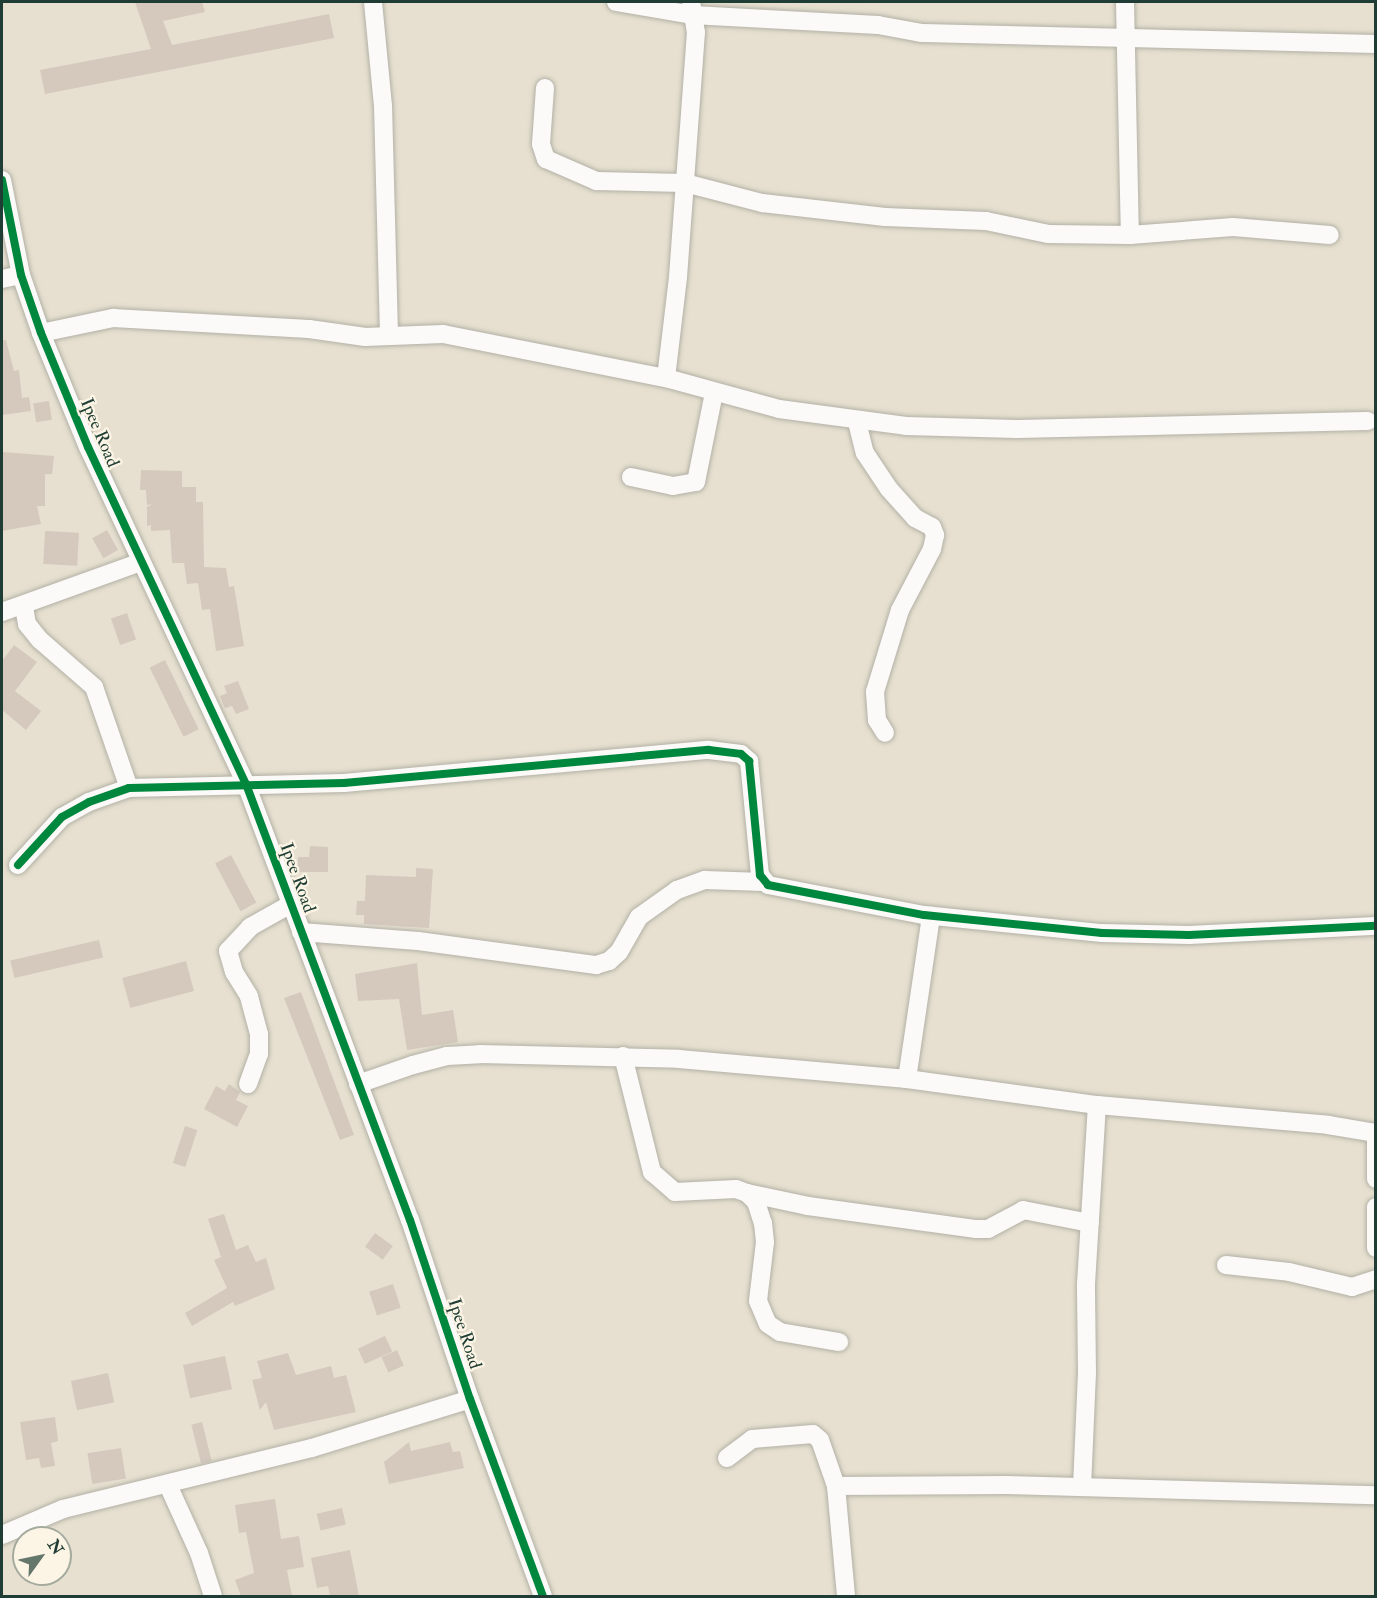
<!DOCTYPE html>
<html>
<head>
<meta charset="utf-8">
<style>
	body { margin:0 }
	#map { position:relative; width:1377px; height:1598px; overflow:hidden; background:#e7e0d0; font-family:"IM FELL Double Pica",serif }
	div>[style] { position:absolute }
	[style*='--x'] { left:calc(var(--x)*1px); top:calc(var(--y)*1px); width:calc(var(--w)*1px); rotate:calc(var(--a)*1deg) }
	.building>* { inset:0; background:#d5c9bd; transform-origin:0 0 }
	.roads { filter:drop-shadow(0 0 2px #b2b1a6) drop-shadow(0 0 2px #b2b1a6) }
	.minor>* { height:18px; margin:-9px; padding:0 9px; transform-origin:9px; border-radius:9px; background:#fbfaf8 }
	.cycleway>* { height:8px; margin:-4px; padding:0 4px; transform-origin:4px; border-radius:4px; background:#00873e }
	span { translate:-50% -50%; white-space:nowrap; text-align:center; line-height:1.15; -webkit-text-stroke:4.5px #fcf5e5; paint-order:stroke }
	.street-label { font-size:18px; color:#1f3d34 }
	.frame { position:absolute; inset:0; border:3px solid #1f3d34; pointer-events:none }
	.north { position:absolute; left:12px; top:1526px; width:60px; height:60px; box-sizing:border-box; background:#fcf5e5; border:2px solid #a4ab9e; border-radius:50%; rotate:57deg; font-size:16px; font-weight:700; line-height:24px; text-align:center; color:#1f3d34 }
	.north::after { content:''; display:block; margin:auto; width:21px; height:27px; background:#65766b; clip-path:polygon(50% 0,100% 100%,50% 72%,0 100%) }
</style>
</head>
<body>
<div id="map">
	<div class="building">
		<div style="clip-path:polygon(135px 2px,202px 2px,205px 12px,163px 21px,172px 45px,329px 14px,334px 38px,45px 94px,40px 70px,151px 49px)"></div>
		<div style="clip-path:polygon(2px 340px,6px 340px,14px 371px,19px 370px,22px 398px,29px 397px,31px 411px,2px 415px)"></div>
		<div style="left:49px;top:401px;width:19px;height:16px;rotate:81deg"></div>
		<div style="clip-path:polygon(2px 452px,54px 456px,52px 474px,45px 474px,45px 506px,37px 506px,41px 524px,2px 531px)"></div>
		<div style="clip-path:polygon(141px 470px,182px 471px,182px 487px,196px 487px,196px 502px,203px 502px,204px 567px,226px 568px,229px 587px,234px 586px,244px 646px,216px 651px,210px 609px,202px 610px,198px 583px,187px 584px,184px 563px,172px 563px,170px 530px,151px 531px,151px 525px,147px 526px,147px 507px,152px 504px,147px 505px,146px 490px,140px 490px)"></div>
		<div style="left:107px;top:530px;width:23px;height:17px;rotate:61deg"></div>
		<div style="left:45px;top:531px;width:34px;height:33px;rotate:3deg"></div>
		<div style="left:127px;top:613px;width:28px;height:17px;rotate:71deg"></div>
		<div style="clip-path:polygon(14px 645px,37px 662px,15px 691px,41px 711px,26px 730px,2px 710px,2px 661px)"></div>
		<div style="left:165px;top:660px;width:77px;height:17px;rotate:64deg"></div>
		<div style="clip-path:polygon(238px 681px,249px 709px,236px 714px,232px 706px,225px 708px,220px 696px,227px 693px,224px 686px)"></div>
		<div style="clip-path:polygon(310px 846px,328px 847px,328px 872px,298px 872px,298px 857px,309px 857px)"></div>
		<div style="left:231px;top:855px;width:54px;height:18px;rotate:62deg"></div>
		<div style="clip-path:polygon(416px 868px,433px 869px,429px 928px,364px 924px,364px 915px,356px 915px,357px 901px,365px 901px,366px 875px,416px 877px)"></div>
		<div style="left:99px;top:940px;width:18px;height:91px;rotate:77deg"></div>
		<div style="left:186px;top:961px;width:31px;height:66px;rotate:75deg"></div>
		<div style="clip-path:polygon(417px 963px,422px 1015px,453px 1010px,458px 1042px,407px 1050px,399px 999px,358px 1001px,355px 974px)"></div>
		<div style="clip-path:polygon(301px 992px,354px 1135px,340px 1140px,284px 998px)"></div>
		<div style="clip-path:polygon(229px 1084px,240px 1092px,236px 1100px,248px 1106px,237px 1127px,204px 1109px,216px 1086px,225px 1091px)"></div>
		<div style="left:185px;top:1126px;width:13px;height:39px;rotate:18deg"></div>
		<div style="clip-path:polygon(224px 1214px,236px 1250px,248px 1245px,256px 1262px,266px 1258px,275px 1289px,235px 1306px,233px 1302px,192px 1326px,185px 1313px,227px 1288px,214px 1260px,221px 1257px,208px 1219px)"></div>
		<div style="left:375px;top:1233px;width:22px;height:17px;rotate:36deg"></div>
		<div style="left:393px;top:1284px;width:25px;height:25px;rotate:72deg"></div>
		<div style="left:385px;top:1336px;width:17px;height:30px;rotate:65deg"></div>
		<div style="left:397px;top:1350px;width:17px;height:17px;rotate:66deg"></div>
		<div style="clip-path:polygon(288px 1353px,296px 1375px,331px 1366px,334px 1378px,346px 1375px,356px 1412px,274px 1430px,266px 1402px,260px 1410px,252px 1380px,262px 1378px,257px 1361px)"></div>
		<div style="left:225px;top:1356px;width:34px;height:43px;rotate:78deg"></div>
		<div style="left:108px;top:1373px;width:30px;height:38px;rotate:78deg"></div>
		<div style="clip-path:polygon(55px 1417px,58px 1441px,51px 1443px,55px 1466px,41px 1468px,39px 1458px,26px 1460px,20px 1422px)"></div>
		<div style="left:202px;top:1422px;width:40px;height:11px;rotate:76deg"></div>
		<div style="clip-path:polygon(409px 1442px,411px 1451px,450px 1442px,453px 1452px,460px 1451px,464px 1468px,389px 1484px,384px 1462px)"></div>
		<div style="left:121px;top:1448px;width:31px;height:34px;rotate:81deg"></div>
		<div style="clip-path:polygon(275px 1499px,281px 1539px,299px 1536px,304px 1567px,287px 1570px,292px 1596px,241px 1596px,235px 1580px,254px 1573px,246px 1532px,239px 1533px,235px 1505px)"></div>
		<div style="left:342px;top:1508px;width:17px;height:26px;rotate:77deg"></div>
		<div style="clip-path:polygon(350px 1550px,359px 1596px,330px 1596px,328px 1586px,317px 1588px,311px 1558px)"></div>
	</div>
	<div class="roads">
		<div class="minor">
			<div style="--x:373;--y:2;--w:103;--a:84.5"></div>
			<div style="--x:383;--y:105;--w:231;--a:88.5"></div>
			<div style="--x:616;--y:2;--w:77;--a:9.7"></div>
			<div style="--x:692;--y:15;--w:186;--a:3.1"></div>
			<div style="--x:878;--y:25;--w:45;--a:10.3"></div>
			<div style="--x:922;--y:33;--w:454;--a:1.4"></div>
			<div style="--x:1125;--y:2;--w:233;--a:88.8"></div>
			<div style="--x:545;--y:88;--w:56;--a:94.1"></div>
			<div style="--x:541;--y:144;--w:16;--a:72"></div>
			<div style="--x:546;--y:159;--w:55;--a:23.7"></div>
			<div style="--x:596;--y:181;--w:89;--a:1.3"></div>
			<div style="--x:685;--y:183;--w:80;--a:14.6"></div>
			<div style="--x:762;--y:203;--w:124;--a:6.5"></div>
			<div style="--x:885;--y:217;--w:101;--a:2.3"></div>
			<div style="--x:986;--y:221;--w:63;--a:11.8"></div>
			<div style="--x:1048;--y:234;--w:82;--a:0.7"></div>
			<div style="--x:1130;--y:235;--w:103;--a:-4.4"></div>
			<div style="--x:1233;--y:227;--w:97;--a:4.7"></div>
			<div style="--x:2;--y:180;--w:97;--a:78.7"></div>
			<div style="--x:21;--y:275;--w:61;--a:71"></div>
			<div style="--x:41;--y:333;--w:123;--a:67.6"></div>
			<div style="--x:88;--y:447;--w:372;--a:64.9"></div>
			<div style="--x:246;--y:784;--w:466;--a:69.4"></div>
			<div style="--x:410;--y:1220;--w:189;--a:71.5"></div>
			<div style="--x:470;--y:1399;--w:210;--a:69.7"></div>
			<div style="--x:2;--y:279;--w:19;--a:-12"></div>
			<div style="--x:41;--y:333;--w:74;--a:-11.8"></div>
			<div style="--x:113;--y:318;--w:196;--a:3.2"></div>
			<div style="--x:309;--y:329;--w:57;--a:8.1"></div>
			<div style="--x:365;--y:337;--w:78;--a:-2.2"></div>
			<div style="--x:443;--y:334;--w:227;--a:11.2"></div>
			<div style="--x:666;--y:378;--w:117;--a:15.3"></div>
			<div style="--x:779;--y:409;--w:128;--a:7.6"></div>
			<div style="--x:906;--y:426;--w:110;--a:1.6"></div>
			<div style="--x:1016;--y:429;--w:352;--a:-1.3"></div>
			<div style="--x:666;--y:378;--w:102;--a:-83.2"></div>
			<div style="--x:678;--y:277;--w:245;--a:-85.8"></div>
			<div style="--x:696;--y:33;--w:31;--a:-99"></div>
			<div style="--x:857;--y:422;--w:32;--a:76"></div>
			<div style="--x:865;--y:453;--w:43;--a:56.3"></div>
			<div style="--x:889;--y:489;--w:39;--a:48"></div>
			<div style="--x:915;--y:518;--w:19;--a:28"></div>
			<div style="--x:932;--y:527;--w:9;--a:69"></div>
			<div style="--x:935;--y:535;--w:14;--a:102"></div>
			<div style="--x:932;--y:549;--w:69;--a:117.7"></div>
			<div style="--x:900;--y:610;--w:86;--a:107"></div>
			<div style="--x:875;--y:692;--w:28;--a:86"></div>
			<div style="--x:877;--y:720;--w:15;--a:58"></div>
			<div style="--x:631;--y:477;--w:43;--a:12.1"></div>
			<div style="--x:673;--y:486;--w:23;--a:-10"></div>
			<div style="--x:696;--y:482;--w:91;--a:-78.6"></div>
			<div style="--x:24;--y:607;--w:17;--a:80"></div>
			<div style="--x:27;--y:624;--w:21;--a:51"></div>
			<div style="--x:40;--y:640;--w:72;--a:41"></div>
			<div style="--x:94;--y:687;--w:107;--a:70.9"></div>
			<div style="--x:2;--y:612;--w:148;--a:-19.8"></div>
			<div style="--x:18;--y:865;--w:65;--a:-47.5"></div>
			<div style="--x:62;--y:817;--w:31;--a:-29"></div>
			<div style="--x:89;--y:802;--w:42;--a:-19.3"></div>
			<div style="--x:129;--y:788;--w:215;--a:-1.3"></div>
			<div style="--x:344;--y:783;--w:366;--a:-5.2"></div>
			<div style="--x:709;--y:750;--w:32;--a:7"></div>
			<div style="--x:741;--y:754;--w:11;--a:41"></div>
			<div style="--x:749;--y:761;--w:115;--a:84.5"></div>
			<div style="--x:760;--y:875;--w:13;--a:51"></div>
			<div style="--x:768;--y:885;--w:159;--a:10.9"></div>
			<div style="--x:924;--y:915;--w:179;--a:5.8"></div>
			<div style="--x:1102;--y:933;--w:87;--a:1.3"></div>
			<div style="--x:1189;--y:935;--w:187;--a:-2.8"></div>
			<div style="--x:301;--y:932;--w:117;--a:4.4"></div>
			<div style="--x:418;--y:941;--w:180;--a:7.7"></div>
			<div style="--x:596;--y:965;--w:14;--a:-17"></div>
			<div style="--x:609;--y:961;--w:13;--a:-42"></div>
			<div style="--x:619;--y:952;--w:40;--a:-60.3"></div>
			<div style="--x:639;--y:917;--w:47;--a:-35.4"></div>
			<div style="--x:677;--y:890;--w:30;--a:-20"></div>
			<div style="--x:705;--y:880;--w:58;--a:2"></div>
			<div style="--x:623;--y:1056;--w:120;--a:76"></div>
			<div style="--x:652;--y:1172;--w:30;--a:41"></div>
			<div style="--x:675;--y:1192;--w:61;--a:-2.8"></div>
			<div style="--x:736;--y:1189;--w:12;--a:20"></div>
			<div style="--x:747;--y:1193;--w:13;--a:45"></div>
			<div style="--x:756;--y:1202;--w:22;--a:72"></div>
			<div style="--x:763;--y:1223;--w:19;--a:84"></div>
			<div style="--x:765;--y:1242;--w:59;--a:96.8"></div>
			<div style="--x:758;--y:1301;--w:25;--a:67"></div>
			<div style="--x:768;--y:1324;--w:14;--a:34"></div>
			<div style="--x:780;--y:1332;--w:60;--a:9.6"></div>
			<div style="--x:907;--y:1079;--w:165;--a:-81.6"></div>
			<div style="--x:248;--y:1084;--w:32;--a:-70"></div>
			<div style="--x:259;--y:1054;--w:20;--a:-90"></div>
			<div style="--x:259;--y:1034;--w:39;--a:-105"></div>
			<div style="--x:249;--y:996;--w:28;--a:-122"></div>
			<div style="--x:234;--y:972;--w:22;--a:-106"></div>
			<div style="--x:228;--y:951;--w:33;--a:-47"></div>
			<div style="--x:250;--y:927;--w:47;--a:-29.3"></div>
			<div style="--x:358;--y:1084;--w:58;--a:-19.1"></div>
			<div style="--x:413;--y:1065;--w:35;--a:-15"></div>
			<div style="--x:447;--y:1056;--w:33;--a:-3"></div>
			<div style="--x:480;--y:1054;--w:199;--a:1.4"></div>
			<div style="--x:679;--y:1059;--w:229;--a:5"></div>
			<div style="--x:907;--y:1079;--w:192;--a:7.8"></div>
			<div style="--x:1097;--y:1105;--w:232;--a:4.9"></div>
			<div style="--x:1328;--y:1125;--w:49;--a:9.5"></div>
			<div style="--x:1376;--y:1133;--w:46;--a:90"></div>
			<div style="--x:747;--y:1193;--w:62;--a:12"></div>
			<div style="--x:808;--y:1206;--w:170;--a:7.8"></div>
			<div style="--x:976;--y:1229;--w:12;--a:0"></div>
			<div style="--x:988;--y:1229;--w:40;--a:-28"></div>
			<div style="--x:1023;--y:1210;--w:68;--a:11"></div>
			<div style="--x:1376;--y:1207;--w:41;--a:90"></div>
			<div style="--x:1226;--y:1265;--w:63;--a:6.3"></div>
			<div style="--x:1289;--y:1272;--w:65;--a:13.4"></div>
			<div style="--x:1352;--y:1287;--w:25;--a:-18"></div>
			<div style="--x:727;--y:1458;--w:31;--a:-37"></div>
			<div style="--x:752;--y:1439;--w:61;--a:-4.7"></div>
			<div style="--x:813;--y:1434;--w:9;--a:41"></div>
			<div style="--x:820;--y:1440;--w:49;--a:70.8"></div>
			<div style="--x:836;--y:1486;--w:110;--a:84.8"></div>
			<div style="--x:168;--y:1485;--w:75;--a:65.5"></div>
			<div style="--x:199;--y:1553;--w:45;--a:72"></div>
			<div style="--x:836;--y:1486;--w:171;--a:-0.3"></div>
			<div style="--x:1007;--y:1485;--w:369;--a:1.6"></div>
			<div style="--x:1082;--y:1487;--w:115;--a:-87.5"></div>
			<div style="--x:1087;--y:1372;--w:88;--a:-90.7"></div>
			<div style="--x:1086;--y:1284;--w:179;--a:-86.5"></div>
			<div style="--x:2;--y:1535;--w:66;--a:-23.1"></div>
			<div style="--x:63;--y:1509;--w:256;--a:-13.8"></div>
			<div style="--x:312;--y:1448;--w:165;--a:-17.2"></div>
		</div>
	</div>
	<div class="cycleway">
		<div style="--x:2;--y:180;--w:97;--a:78.7"></div>
		<div style="--x:21;--y:275;--w:61;--a:71"></div>
		<div style="--x:41;--y:333;--w:123;--a:67.6"></div>
		<div style="--x:88;--y:447;--w:372;--a:64.9"></div>
		<div style="--x:246;--y:784;--w:466;--a:69.4"></div>
		<div style="--x:410;--y:1220;--w:189;--a:71.5"></div>
		<div style="--x:470;--y:1399;--w:210;--a:69.7"></div>
		<div style="--x:18;--y:865;--w:65;--a:-47.5"></div>
		<div style="--x:62;--y:817;--w:31;--a:-29"></div>
		<div style="--x:89;--y:802;--w:42;--a:-19.3"></div>
		<div style="--x:129;--y:788;--w:215;--a:-1.3"></div>
		<div style="--x:344;--y:783;--w:366;--a:-5.2"></div>
		<div style="--x:709;--y:750;--w:32;--a:7"></div>
		<div style="--x:741;--y:754;--w:11;--a:41"></div>
		<div style="--x:749;--y:761;--w:115;--a:84.5"></div>
		<div style="--x:760;--y:875;--w:13;--a:51"></div>
		<div style="--x:768;--y:885;--w:159;--a:10.9"></div>
		<div style="--x:924;--y:915;--w:179;--a:5.8"></div>
		<div style="--x:1102;--y:933;--w:87;--a:1.3"></div>
		<div style="--x:1189;--y:935;--w:187;--a:-2.8"></div>
	</div>
	<div class="street-label">
		<span style="left:99px;top:433px;rotate:67deg">Ipee Road</span>
		<span style="left:297px;top:878px;rotate:70deg">Ipee Road</span>
		<span style="left:464px;top:1334px;rotate:72deg">Ipee Road</span>
	</div>
	<div class="frame"></div>
	<div class="north">N</div>
</div>
</body>
</html>
